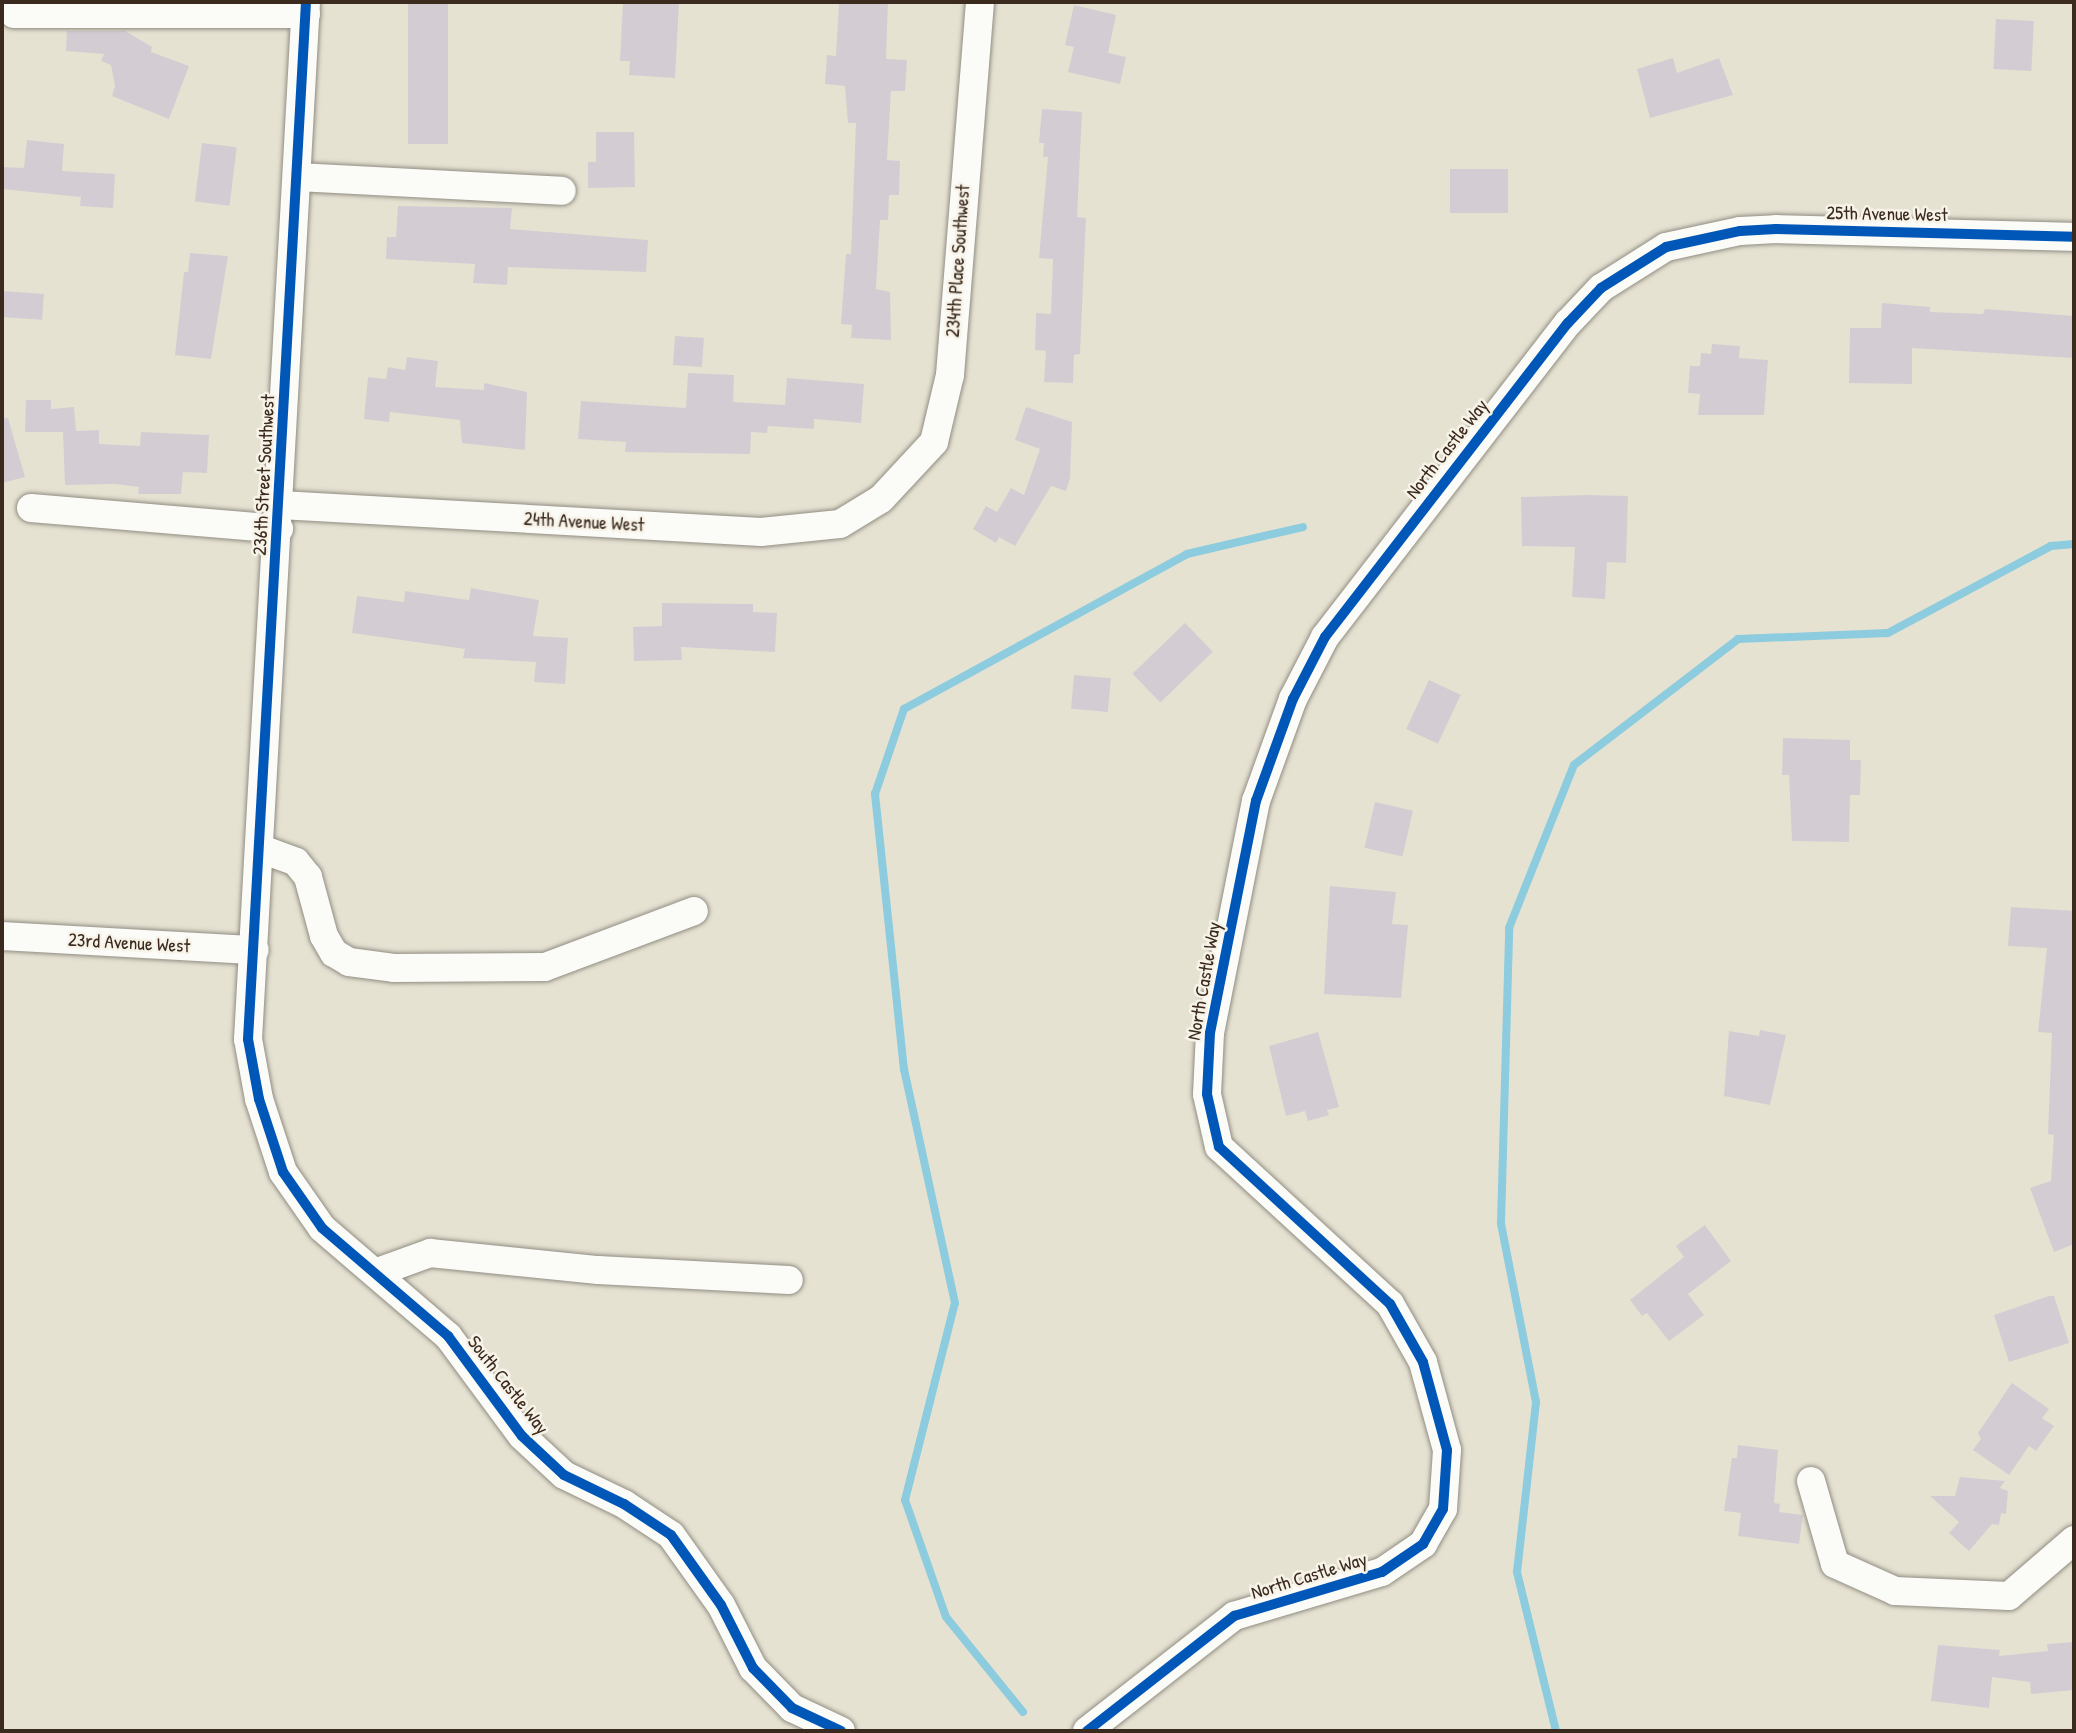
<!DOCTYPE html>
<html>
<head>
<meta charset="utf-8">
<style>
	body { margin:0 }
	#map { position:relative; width:2076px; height:1733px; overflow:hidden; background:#e6e2d2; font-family:"Patrick Hand",sans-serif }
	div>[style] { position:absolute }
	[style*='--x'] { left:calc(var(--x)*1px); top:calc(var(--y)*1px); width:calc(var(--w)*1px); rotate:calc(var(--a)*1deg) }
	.stream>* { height:8px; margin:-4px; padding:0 4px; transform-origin:4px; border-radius:4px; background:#8cccde }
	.building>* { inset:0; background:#d3cdd3; transform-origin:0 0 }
	.roads { filter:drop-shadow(0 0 2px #918d83) drop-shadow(0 0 2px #918d83) }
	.minor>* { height:28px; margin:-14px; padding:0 14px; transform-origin:14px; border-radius:14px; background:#fbfbf8 }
	.cycleway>* { height:10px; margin:-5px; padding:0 5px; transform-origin:5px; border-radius:5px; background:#0057b8 }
	span { translate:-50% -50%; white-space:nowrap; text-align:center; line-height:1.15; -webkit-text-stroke:5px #f7f3e8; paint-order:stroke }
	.street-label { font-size:19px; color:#3b2a1e }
	.frame { position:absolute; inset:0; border:4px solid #3b2a1e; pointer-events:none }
</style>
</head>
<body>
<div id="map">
	<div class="stream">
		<div style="--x:1023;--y:1712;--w:122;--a:-129"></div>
		<div style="--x:946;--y:1617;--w:124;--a:-109.3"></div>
		<div style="--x:905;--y:1500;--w:203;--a:-75.8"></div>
		<div style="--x:955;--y:1303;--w:239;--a:-102.3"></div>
		<div style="--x:904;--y:1070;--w:278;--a:-96"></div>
		<div style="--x:875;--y:794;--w:90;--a:-71.2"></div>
		<div style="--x:904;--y:709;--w:323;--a:-28.7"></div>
		<div style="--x:1187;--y:554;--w:119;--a:-13.1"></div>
		<div style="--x:1556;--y:1731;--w:164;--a:-103.8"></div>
		<div style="--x:1517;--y:1572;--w:171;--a:-83.6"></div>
		<div style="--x:1536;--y:1402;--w:182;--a:-101.1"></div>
		<div style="--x:1501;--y:1223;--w:295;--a:-88.4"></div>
		<div style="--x:1509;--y:928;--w:175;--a:-68.3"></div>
		<div style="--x:1574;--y:765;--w:207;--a:-37.5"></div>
		<div style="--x:1738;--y:639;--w:150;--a:-2.3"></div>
		<div style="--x:1888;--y:633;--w:185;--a:-28.1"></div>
		<div style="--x:2051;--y:546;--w:23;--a:-5"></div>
	</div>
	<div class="building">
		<div style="left:408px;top:2px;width:40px;height:142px"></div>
		<div style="clip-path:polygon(623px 2px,679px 2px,675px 78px,629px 75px,630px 61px,620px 61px)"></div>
		<div style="clip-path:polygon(839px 2px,888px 2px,886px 59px,907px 60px,905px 91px,891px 91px,887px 160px,900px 161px,899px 195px,889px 195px,888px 220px,880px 220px,876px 289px,890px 292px,891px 340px,851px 338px,852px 325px,841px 324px,846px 254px,851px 254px,856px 123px,848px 123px,845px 86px,825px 84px,827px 55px,836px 56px)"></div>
		<div style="clip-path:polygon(1074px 5px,1116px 15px,1108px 53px,1126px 57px,1120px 84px,1068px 72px,1074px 47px,1065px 45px)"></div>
		<div style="left:1996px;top:19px;width:38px;height:50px;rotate:3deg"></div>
		<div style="clip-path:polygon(67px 31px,125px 31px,152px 47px,151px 52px,189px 66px,169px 119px,112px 96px,115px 86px,111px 65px,101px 61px,104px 54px,66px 51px)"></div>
		<div style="clip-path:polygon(1673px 58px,1677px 73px,1719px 58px,1733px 95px,1650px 118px,1637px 69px)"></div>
		<div style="clip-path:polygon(1042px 109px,1082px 112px,1077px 217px,1086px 218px,1080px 354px,1074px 355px,1073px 383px,1044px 382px,1046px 351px,1035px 350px,1036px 313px,1051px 314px,1053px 259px,1039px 258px,1048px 157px,1043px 157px,1044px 143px,1039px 143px)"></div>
		<div style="clip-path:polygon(596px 132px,634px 132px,635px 187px,588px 188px,588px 162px,596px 162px)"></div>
		<div style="clip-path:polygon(27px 140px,64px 144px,62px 171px,115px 174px,113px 208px,80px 206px,81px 197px,2px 189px,2px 167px,24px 168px)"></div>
		<div style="left:202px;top:143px;width:35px;height:59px;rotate:7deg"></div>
		<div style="left:1450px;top:169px;width:58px;height:44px"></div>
		<div style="clip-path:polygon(398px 206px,512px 208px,510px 229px,648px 240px,646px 272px,508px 267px,507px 285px,473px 283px,475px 264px,386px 259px,387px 237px,396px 237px)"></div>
		<div style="clip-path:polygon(190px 253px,228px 256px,211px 359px,175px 355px,184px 272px,188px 272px)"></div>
		<div style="left:2px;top:291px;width:42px;height:26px;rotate:4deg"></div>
		<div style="clip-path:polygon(1882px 303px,1930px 307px,1930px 312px,1983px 314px,1985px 309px,2074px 316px,2073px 358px,1912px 348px,1912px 384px,1849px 383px,1850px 328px,1881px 328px)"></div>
		<div style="left:675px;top:336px;width:29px;height:29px;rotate:4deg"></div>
		<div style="clip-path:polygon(1712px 344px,1740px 346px,1739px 358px,1768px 360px,1764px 415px,1698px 415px,1700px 394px,1688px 393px,1690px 366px,1700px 366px,1701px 353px,1711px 354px)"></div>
		<div style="clip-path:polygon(407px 357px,438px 361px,435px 387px,484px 390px,484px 383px,527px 392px,525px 450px,462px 443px,460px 420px,390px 412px,389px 422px,364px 419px,368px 377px,386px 379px,388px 367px,405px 370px)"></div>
		<div style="clip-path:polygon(688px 373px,734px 375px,733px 402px,785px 405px,787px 378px,864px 384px,861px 423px,814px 419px,814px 429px,768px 426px,767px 433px,751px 432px,750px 454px,625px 452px,626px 442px,578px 439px,581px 401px,686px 408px)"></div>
		<div style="clip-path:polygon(26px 400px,51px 400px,51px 409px,74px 407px,76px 431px,99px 430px,99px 444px,140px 446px,141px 432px,209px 435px,207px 473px,183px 472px,181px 494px,138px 494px,139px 487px,115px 484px,65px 485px,63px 432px,25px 432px)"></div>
		<div style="clip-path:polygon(1026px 407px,1072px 422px,1070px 478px,1066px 491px,1051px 486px,1015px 546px,999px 537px,996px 543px,973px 529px,986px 506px,997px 512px,1011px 488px,1024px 495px,1040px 449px,1015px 440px)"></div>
		<div style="clip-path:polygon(8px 418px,25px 477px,2px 483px,2px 419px)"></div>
		<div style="clip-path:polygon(1587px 495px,1628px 496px,1626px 563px,1607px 562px,1605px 599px,1572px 597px,1575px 547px,1522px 546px,1521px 497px)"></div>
		<div style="clip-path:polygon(471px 588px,539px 600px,533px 636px,568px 638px,565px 684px,534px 682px,536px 662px,463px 658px,465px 649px,352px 633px,357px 596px,404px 602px,405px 591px,469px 600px)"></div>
		<div style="clip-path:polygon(662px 603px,753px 604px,753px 612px,777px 613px,775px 652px,681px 647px,682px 660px,634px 661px,633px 627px,662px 626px)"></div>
		<div style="left:1185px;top:623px;width:40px;height:73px;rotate:46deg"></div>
		<div style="left:1074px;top:675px;width:37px;height:34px;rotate:5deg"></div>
		<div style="left:1429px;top:680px;width:35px;height:54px;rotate:25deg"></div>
		<div style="clip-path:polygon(1783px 738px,1850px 740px,1850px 760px,1861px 760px,1860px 795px,1850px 795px,1849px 842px,1792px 841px,1789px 775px,1782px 775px)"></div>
		<div style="left:1375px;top:802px;width:39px;height:47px;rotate:13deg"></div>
		<div style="clip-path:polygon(1330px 886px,1396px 892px,1392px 924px,1408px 925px,1401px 998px,1324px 994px)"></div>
		<div style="clip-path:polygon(2011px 907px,2074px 911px,2074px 1244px,2054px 1252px,2030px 1188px,2051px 1181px,2054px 1135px,2048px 1134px,2052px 1033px,2038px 1032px,2047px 948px,2008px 946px)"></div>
		<div style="clip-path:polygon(1760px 1030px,1786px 1035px,1770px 1105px,1724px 1096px,1729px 1031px,1759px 1036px)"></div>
		<div style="clip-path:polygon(1318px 1032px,1339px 1107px,1327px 1110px,1329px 1115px,1308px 1121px,1305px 1111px,1286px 1116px,1269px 1046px)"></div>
		<div style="clip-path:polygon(1705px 1225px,1731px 1261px,1688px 1294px,1704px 1315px,1669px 1341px,1647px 1313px,1642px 1316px,1630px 1300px,1684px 1257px,1676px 1246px)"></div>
		<div style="clip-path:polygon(2049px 1296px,2054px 1296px,2069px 1343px,2009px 1362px,1994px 1315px)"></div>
		<div style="clip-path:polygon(2012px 1383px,2049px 1409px,2042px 1418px,2054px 1426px,2036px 1451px,2029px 1446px,2009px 1475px,1973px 1450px,1981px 1439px,1978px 1433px)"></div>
		<div style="clip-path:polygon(1738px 1445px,1778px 1450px,1774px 1503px,1780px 1504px,1779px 1512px,1803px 1515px,1799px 1544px,1738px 1536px,1741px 1513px,1724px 1511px,1732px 1458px,1737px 1458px)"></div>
		<div style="clip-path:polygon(1960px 1477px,2005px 1481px,2000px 1488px,2008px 1491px,2006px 1514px,2001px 1513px,1999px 1525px,1992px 1524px,1969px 1551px,1949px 1533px,1959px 1522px,1930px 1496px,1955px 1496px)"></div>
		<div style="clip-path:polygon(2074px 1642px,2074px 1690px,2031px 1694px,2030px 1682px,1992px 1677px,1989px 1708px,1931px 1701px,1938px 1645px,2000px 1650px,1999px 1656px,2048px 1651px,2047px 1644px)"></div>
	</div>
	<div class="roads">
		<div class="minor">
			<div style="--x:306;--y:2;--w:1039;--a:93.2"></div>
			<div style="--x:248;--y:1039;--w:61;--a:79.6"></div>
			<div style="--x:259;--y:1099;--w:77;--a:71.8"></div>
			<div style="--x:283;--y:1172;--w:68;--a:55.1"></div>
			<div style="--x:322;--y:1228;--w:166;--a:40.6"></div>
			<div style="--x:448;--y:1336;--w:124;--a:53.5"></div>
			<div style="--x:522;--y:1436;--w:57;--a:42.9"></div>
			<div style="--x:564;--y:1475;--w:67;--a:25.8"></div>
			<div style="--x:624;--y:1504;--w:56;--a:33.4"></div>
			<div style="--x:671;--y:1535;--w:86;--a:54.5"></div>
			<div style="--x:721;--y:1605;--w:71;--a:63.1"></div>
			<div style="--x:753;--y:1668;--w:56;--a:45.7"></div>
			<div style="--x:792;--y:1708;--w:54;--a:25.1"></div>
			<div style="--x:14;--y:14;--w:292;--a:0"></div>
			<div style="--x:297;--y:177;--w:265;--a:3"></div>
			<div style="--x:280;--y:505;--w:482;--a:3.2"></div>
			<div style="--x:761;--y:532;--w:79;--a:-5.8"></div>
			<div style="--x:840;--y:524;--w:48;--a:-31.4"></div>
			<div style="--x:881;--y:499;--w:78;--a:-47.1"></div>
			<div style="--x:934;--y:442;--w:69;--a:-76.6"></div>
			<div style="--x:950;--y:375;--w:374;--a:-85.4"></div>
			<div style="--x:31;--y:508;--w:249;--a:4.8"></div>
			<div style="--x:261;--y:849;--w:37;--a:20"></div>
			<div style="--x:296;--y:862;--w:19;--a:51"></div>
			<div style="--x:308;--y:877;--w:61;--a:74.8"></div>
			<div style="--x:324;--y:936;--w:20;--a:60"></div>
			<div style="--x:334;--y:953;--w:17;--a:31"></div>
			<div style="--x:349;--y:962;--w:45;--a:7.6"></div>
			<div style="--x:394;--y:968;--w:151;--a:-0.4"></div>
			<div style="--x:545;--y:967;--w:159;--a:-20.6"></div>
			<div style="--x:2;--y:936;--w:253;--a:3.2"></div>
			<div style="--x:375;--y:1273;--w:59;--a:-20"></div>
			<div style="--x:430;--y:1253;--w:169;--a:5.8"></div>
			<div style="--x:598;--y:1270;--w:191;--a:3"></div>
			<div style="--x:1811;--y:1481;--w:86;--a:73.9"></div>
			<div style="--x:1835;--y:1564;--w:66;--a:24.2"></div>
			<div style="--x:1895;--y:1591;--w:114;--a:2.5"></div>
			<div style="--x:2009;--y:1596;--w:86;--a:-40.7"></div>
			<div style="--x:1087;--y:1731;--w:187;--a:-38"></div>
			<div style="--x:1234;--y:1616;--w:154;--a:-16.6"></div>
			<div style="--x:1382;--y:1572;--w:50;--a:-34.3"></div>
			<div style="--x:1423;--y:1544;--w:40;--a:-60.3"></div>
			<div style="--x:1443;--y:1509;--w:59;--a:-86.1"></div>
			<div style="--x:1447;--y:1450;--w:91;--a:-105.3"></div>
			<div style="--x:1423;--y:1362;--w:67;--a:-119.6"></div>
			<div style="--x:1390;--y:1304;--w:232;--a:-137.4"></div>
			<div style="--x:1219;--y:1147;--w:54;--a:-102.8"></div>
			<div style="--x:1207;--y:1094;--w:61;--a:-87.2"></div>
			<div style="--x:1210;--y:1033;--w:237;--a:-78.8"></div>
			<div style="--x:1256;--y:801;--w:109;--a:-70.1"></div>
			<div style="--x:1293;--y:699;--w:70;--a:-62.7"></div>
			<div style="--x:1325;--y:637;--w:397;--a:-52.3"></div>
			<div style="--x:1568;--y:323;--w:48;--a:-46.7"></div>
			<div style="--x:1601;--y:288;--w:77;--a:-32.2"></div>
			<div style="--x:1666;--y:247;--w:76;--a:-12.2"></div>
			<div style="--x:1740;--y:231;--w:36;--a:-3"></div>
			<div style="--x:1776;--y:229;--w:298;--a:1.5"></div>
		</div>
	</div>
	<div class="cycleway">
		<div style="--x:306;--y:2;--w:1039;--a:93.2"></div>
		<div style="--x:248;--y:1039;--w:61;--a:79.6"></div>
		<div style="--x:259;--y:1099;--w:77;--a:71.8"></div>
		<div style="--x:283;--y:1172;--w:68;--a:55.1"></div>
		<div style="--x:322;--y:1228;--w:166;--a:40.6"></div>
		<div style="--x:448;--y:1336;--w:124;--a:53.5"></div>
		<div style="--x:522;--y:1436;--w:57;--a:42.9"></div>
		<div style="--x:564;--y:1475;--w:67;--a:25.8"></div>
		<div style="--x:624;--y:1504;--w:56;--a:33.4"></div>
		<div style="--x:671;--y:1535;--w:86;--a:54.5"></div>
		<div style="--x:721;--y:1605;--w:71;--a:63.1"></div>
		<div style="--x:753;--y:1668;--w:56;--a:45.7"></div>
		<div style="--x:792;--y:1708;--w:54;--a:25.1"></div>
		<div style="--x:1087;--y:1731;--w:187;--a:-38"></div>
		<div style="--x:1234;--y:1616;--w:154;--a:-16.6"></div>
		<div style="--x:1382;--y:1572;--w:50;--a:-34.3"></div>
		<div style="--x:1423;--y:1544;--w:40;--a:-60.3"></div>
		<div style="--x:1443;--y:1509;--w:59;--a:-86.1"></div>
		<div style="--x:1447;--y:1450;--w:91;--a:-105.3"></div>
		<div style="--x:1423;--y:1362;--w:67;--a:-119.6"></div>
		<div style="--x:1390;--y:1304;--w:232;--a:-137.4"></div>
		<div style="--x:1219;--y:1147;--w:54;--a:-102.8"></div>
		<div style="--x:1207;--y:1094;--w:61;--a:-87.2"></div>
		<div style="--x:1210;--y:1033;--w:237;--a:-78.8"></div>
		<div style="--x:1256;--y:801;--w:109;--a:-70.1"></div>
		<div style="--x:1293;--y:699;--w:70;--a:-62.7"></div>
		<div style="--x:1325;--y:637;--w:397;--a:-52.3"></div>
		<div style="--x:1568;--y:323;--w:48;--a:-46.7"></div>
		<div style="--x:1601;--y:288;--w:77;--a:-32.2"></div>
		<div style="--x:1666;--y:247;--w:76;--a:-12.2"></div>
		<div style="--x:1740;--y:231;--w:36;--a:-3"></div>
		<div style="--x:1776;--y:229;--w:298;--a:1.5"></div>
	</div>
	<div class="street-label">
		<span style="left:1887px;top:214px;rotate:1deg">25th Avenue West</span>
		<span style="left:958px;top:261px;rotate:-86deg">234th Place Southwest</span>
		<span style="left:1447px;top:449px;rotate:-52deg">North Castle Way</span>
		<span style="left:264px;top:475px;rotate:-87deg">236th Street Southwest</span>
		<span style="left:584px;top:522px;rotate:3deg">24th Avenue West</span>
		<span style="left:129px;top:943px;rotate:3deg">23rd Avenue West</span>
		<span style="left:1204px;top:981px;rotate:-80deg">North Castle Way</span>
		<span style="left:508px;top:1385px;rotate:52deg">South Castle Way</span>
		<span style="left:1309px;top:1576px;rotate:-17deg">North Castle Way</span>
	</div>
	<div class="frame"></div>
</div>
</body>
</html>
